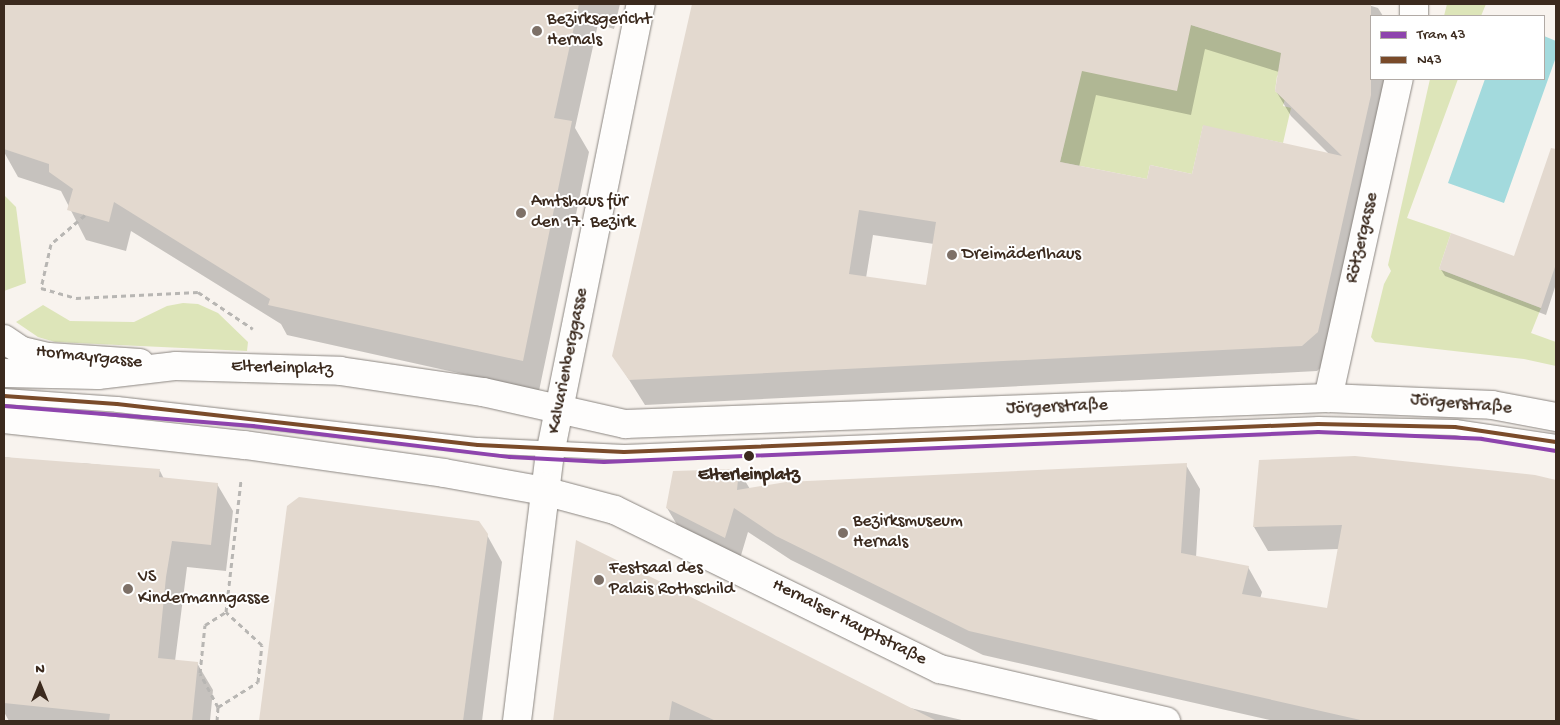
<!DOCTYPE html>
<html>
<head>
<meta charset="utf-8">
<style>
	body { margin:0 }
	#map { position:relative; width:1560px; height:725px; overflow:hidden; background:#f8f3ee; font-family:"Gochi Hand",sans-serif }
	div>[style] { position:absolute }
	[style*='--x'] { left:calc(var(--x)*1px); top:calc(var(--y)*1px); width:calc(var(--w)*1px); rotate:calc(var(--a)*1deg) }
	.green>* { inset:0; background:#dde5b9 }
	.water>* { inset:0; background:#a3dadd }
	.shadow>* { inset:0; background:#0003 }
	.building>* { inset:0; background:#e3d9cf }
	.path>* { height:3px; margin-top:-1.5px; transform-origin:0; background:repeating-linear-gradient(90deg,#b8b6b3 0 5px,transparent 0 9px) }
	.roads { filter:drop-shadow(0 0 1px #8b8681) drop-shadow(0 0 1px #8b8681) }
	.service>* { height:15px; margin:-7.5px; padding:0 7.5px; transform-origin:7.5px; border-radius:7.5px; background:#fefdfc }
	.minor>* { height:28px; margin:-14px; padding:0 14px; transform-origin:14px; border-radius:14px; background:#fefdfc }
	.secondary>* { height:28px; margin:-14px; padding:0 14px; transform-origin:14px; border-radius:14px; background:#fefdfc }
	.bus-1>* { height:4px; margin:-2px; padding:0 2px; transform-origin:2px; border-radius:2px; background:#7a4b2a }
	.tram-1>* { height:4px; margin:-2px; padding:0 2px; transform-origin:2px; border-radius:2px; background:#8e44ad }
	.dots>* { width:14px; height:14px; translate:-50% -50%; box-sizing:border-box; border:2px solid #fff; border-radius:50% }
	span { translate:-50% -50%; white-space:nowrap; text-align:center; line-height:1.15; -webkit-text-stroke:4px #fff; paint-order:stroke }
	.poi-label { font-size:18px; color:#3b2a1e }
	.left { translate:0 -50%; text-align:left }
	.street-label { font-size:18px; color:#3b2a1e }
	.stop-label { font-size:18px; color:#3b2a1e; font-weight:700 }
	.frame { position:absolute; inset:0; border:5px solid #3b2a1e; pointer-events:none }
	.legend { position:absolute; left:1370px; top:15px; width:175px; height:65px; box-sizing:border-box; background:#fff; border:1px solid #b1aaa5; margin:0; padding:6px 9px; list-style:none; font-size:15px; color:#3b2a1e }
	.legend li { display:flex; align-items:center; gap:10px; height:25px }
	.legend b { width:25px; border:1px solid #b1aaa5 }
	.north { position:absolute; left:15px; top:660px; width:50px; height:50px; -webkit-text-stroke:4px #fff; paint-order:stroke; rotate:0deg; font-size:14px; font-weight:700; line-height:20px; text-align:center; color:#3b2a1e }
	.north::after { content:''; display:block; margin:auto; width:18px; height:22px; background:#3b2a1e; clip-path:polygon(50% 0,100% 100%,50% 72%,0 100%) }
</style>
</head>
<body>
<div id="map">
	<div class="green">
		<div style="clip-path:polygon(1094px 4px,1121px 4px,1111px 50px,1168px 18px,1293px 56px,1285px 70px,1277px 76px,1275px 91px,1285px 99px,1283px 106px,1291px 108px,1283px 143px,1203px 126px,1192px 174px,1150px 165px,1147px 179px,1060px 162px)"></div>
		<div style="clip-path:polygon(1447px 4px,1486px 4px,1481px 16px,1444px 16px)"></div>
		<div style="clip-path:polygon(1430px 79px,1458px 79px,1407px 218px,1451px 233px,1439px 269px,1541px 308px,1531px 333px,1556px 342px,1556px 366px,1524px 359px,1375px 342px,1371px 337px,1384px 284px,1391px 271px,1388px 265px)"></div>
		<div style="clip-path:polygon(4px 195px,16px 207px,26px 283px,4px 291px)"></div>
		<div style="clip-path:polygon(183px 303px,198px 304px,218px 313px,248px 342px,247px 351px,55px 342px,38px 337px,16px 322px,43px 305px,70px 321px,134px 322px,167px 306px)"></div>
	</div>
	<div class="water">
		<div style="clip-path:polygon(1544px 36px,1556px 41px,1556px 57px,1504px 203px,1448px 183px,1485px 79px,1544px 79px)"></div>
	</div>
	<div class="shadow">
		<div style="clip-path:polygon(4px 4px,620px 4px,614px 29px,598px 24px,575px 128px,589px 152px,539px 391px,287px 335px,281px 324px,131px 231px,126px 251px,86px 240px,61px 191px,18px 177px,4px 152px)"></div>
		<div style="clip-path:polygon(evenodd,693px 4px,1365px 4px,1378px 8px,1383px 16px,1371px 16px,1371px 79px,1395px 79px,1332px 357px,1317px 371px,645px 405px,614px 356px,693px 4px,1205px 49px,1279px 72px,1276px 91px,1291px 116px,1330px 155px,1148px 181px,1079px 167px,1096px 95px,1191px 115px,1205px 49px,693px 4px,873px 235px,934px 244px,927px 287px,866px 278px,873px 235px)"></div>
		<div style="clip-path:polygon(1543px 175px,1556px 179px,1556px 284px,1546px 315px,1445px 276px,1440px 268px,1515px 258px)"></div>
		<div style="clip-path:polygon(4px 457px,82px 467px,82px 463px,160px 471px,164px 479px,217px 484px,233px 511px,226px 571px,187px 567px,175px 661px,197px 663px,213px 690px,210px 721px,9px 721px,4px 712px)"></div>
		<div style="clip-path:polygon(1186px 465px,1200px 489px,1196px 558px,1248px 567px,1262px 592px,1260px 599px,1328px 610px,1339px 549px,1268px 551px,1254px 527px,1531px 475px,1556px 482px,1556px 721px,1274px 721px,983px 655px,791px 560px,748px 532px,739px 562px,682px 533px,667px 508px,739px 471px,750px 489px)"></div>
		<div style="clip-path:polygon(289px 506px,487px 535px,502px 562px,482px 721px,261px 721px)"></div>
		<div style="clip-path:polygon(577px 542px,906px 707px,966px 721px,554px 721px)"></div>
	</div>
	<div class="building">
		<div style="clip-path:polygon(4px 4px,579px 4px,554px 118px,572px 121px,523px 361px,268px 305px,270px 299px,114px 202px,109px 222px,67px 210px,73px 189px,49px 172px,49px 164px,4px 149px)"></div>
		<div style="clip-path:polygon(evenodd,692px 4px,1371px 4px,1371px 95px,1318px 332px,1302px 346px,629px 380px,612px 356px,692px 4px,1191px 25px,1281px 53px,1275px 91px,1342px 156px,1203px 125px,1192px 174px,1150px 165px,1147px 179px,1060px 162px,1082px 71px,1177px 91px,1191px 25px,692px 4px,859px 210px,936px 222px,926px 285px,849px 274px,859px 210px)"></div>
		<div style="clip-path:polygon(1551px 148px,1556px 149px,1556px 264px,1541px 308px,1439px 269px,1451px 233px,1514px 256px)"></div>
		<div style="clip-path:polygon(1355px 456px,1535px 475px,1556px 480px,1556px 721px,1365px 721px,969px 631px,776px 536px,734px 508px,725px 538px,666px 508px,673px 471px,739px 469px,737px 490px,786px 482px,1187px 463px,1181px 553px,1249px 566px,1242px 594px,1327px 608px,1342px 525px,1253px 527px,1259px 460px)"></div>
		<div style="clip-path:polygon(4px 457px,160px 469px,159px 477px,218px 483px,211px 545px,172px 541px,166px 577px,158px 658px,198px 662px,192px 721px,109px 721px,110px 714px,4px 703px)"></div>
		<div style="clip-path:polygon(299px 497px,479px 521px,488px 534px,463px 721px,259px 721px,287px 506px)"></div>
		<div style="clip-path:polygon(576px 540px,661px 582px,937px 721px,716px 721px,672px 701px,669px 721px,553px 721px)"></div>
	</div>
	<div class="path">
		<div style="--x:85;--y:215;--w:45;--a:139.5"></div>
		<div style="--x:51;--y:244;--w:45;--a:102.8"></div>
		<div style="--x:41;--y:288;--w:36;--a:16"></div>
		<div style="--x:76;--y:298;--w:122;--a:-2.8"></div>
		<div style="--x:198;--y:292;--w:66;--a:33.9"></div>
		<div style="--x:218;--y:707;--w:47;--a:-32"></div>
		<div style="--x:258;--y:682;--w:37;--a:-84"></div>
		<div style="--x:262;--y:645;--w:49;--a:-137.5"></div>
		<div style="--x:217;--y:721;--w:14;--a:-86"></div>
		<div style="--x:218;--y:707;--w:38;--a:-118"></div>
		<div style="--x:200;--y:673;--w:48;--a:-84.1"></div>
		<div style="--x:205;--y:625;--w:25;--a:-32"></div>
		<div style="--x:226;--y:612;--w:133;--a:-83.5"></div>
	</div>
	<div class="roads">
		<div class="service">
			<div style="--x:4;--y:396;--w:113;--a:4"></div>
			<div style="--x:117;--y:404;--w:363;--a:6.5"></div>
			<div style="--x:478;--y:445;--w:146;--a:2.7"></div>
			<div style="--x:624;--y:452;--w:695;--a:-2.31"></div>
			<div style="--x:1318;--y:424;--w:137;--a:1.3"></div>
			<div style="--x:1455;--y:427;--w:102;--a:8.4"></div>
		</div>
		<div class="minor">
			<div style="--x:1414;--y:16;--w:12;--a:-90"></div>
			<div style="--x:4;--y:339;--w:22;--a:34"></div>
			<div style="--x:22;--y:351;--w:28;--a:13"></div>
			<div style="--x:49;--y:357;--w:91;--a:3.8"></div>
			<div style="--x:1328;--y:398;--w:327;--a:-77.5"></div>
			<div style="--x:517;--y:721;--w:264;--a:-83"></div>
			<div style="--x:549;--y:459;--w:464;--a:-78.6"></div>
		</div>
		<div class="secondary">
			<div style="--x:4;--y:373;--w:94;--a:1.2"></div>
			<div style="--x:98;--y:375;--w:79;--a:-6.6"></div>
			<div style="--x:176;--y:366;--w:164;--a:1.7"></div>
			<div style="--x:340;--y:371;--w:145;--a:8.4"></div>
			<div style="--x:483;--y:392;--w:146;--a:12.7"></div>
			<div style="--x:625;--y:424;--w:703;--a:-2.12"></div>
			<div style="--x:1328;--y:398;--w:164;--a:2.4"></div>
			<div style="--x:1492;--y:405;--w:65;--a:10.6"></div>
			<div style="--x:4;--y:419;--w:242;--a:6.2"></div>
			<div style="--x:245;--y:445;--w:201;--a:8"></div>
			<div style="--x:444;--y:473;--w:102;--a:10.2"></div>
			<div style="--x:544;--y:491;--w:73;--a:15"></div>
			<div style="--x:615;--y:510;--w:362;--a:26.1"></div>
			<div style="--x:940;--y:669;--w:232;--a:13"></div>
		</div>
	</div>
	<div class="bus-1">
		<div style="--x:4;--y:396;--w:113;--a:4"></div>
		<div style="--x:117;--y:404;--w:363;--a:6.5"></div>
		<div style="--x:478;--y:445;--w:146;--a:2.7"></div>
		<div style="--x:624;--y:452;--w:695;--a:-2.31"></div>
		<div style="--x:1318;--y:424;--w:137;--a:1.3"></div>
		<div style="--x:1455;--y:427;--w:102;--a:8.4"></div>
	</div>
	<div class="tram-1">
		<div style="--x:4;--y:406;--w:250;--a:4.6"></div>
		<div style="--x:253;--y:426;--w:259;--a:6.9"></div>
		<div style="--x:510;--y:457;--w:94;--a:3"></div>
		<div style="--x:604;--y:462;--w:715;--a:-2.41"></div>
		<div style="--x:1318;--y:432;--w:164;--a:2.4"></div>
		<div style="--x:1482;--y:439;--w:75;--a:9.2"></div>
	</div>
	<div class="dots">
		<div style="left:537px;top:31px;background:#7d7067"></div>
		<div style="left:521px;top:213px;background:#7d7067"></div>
		<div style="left:952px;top:255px;background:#7d7067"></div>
		<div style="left:749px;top:456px;background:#3b2a1e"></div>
		<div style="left:843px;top:533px;background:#7d7067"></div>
		<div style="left:599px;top:580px;background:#7d7067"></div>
		<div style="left:128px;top:589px;background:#7d7067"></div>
	</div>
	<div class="poi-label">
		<span class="left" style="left:547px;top:31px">Bezirksgericht<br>Hernals</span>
		<span class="left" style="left:531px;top:213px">Amtshaus für<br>den 17. Bezirk</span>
		<span class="left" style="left:962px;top:255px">Dreimäderlhaus</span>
		<span class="left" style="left:853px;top:533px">Bezirksmuseum<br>Hernals</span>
		<span class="left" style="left:609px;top:580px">Festsaal des<br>Palais Rothschild</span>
		<span class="left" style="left:138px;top:589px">VS<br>Kindermanngasse</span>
	</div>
	<div class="street-label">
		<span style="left:1363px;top:238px;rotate:-77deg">Rötzergasse</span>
		<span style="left:89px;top:358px;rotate:6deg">Hormayrgasse</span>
		<span style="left:569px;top:361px;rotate:-79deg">Kalvarienberggasse</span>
		<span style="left:282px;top:369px;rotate:2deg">Elterleinplatz</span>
		<span style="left:1461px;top:405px;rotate:5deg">Jörgerstraße</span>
		<span style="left:1057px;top:408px;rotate:-2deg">Jörgerstraße</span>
		<span style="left:849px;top:623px;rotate:27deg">Hernalser Hauptstraße</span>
	</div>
	<div class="stop-label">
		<span style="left:749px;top:476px">Elterleinplatz</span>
	</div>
	<div class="frame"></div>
	<ul class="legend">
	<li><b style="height:6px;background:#8e44ad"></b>Tram 43</li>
	<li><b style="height:6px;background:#7a4b2a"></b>N43</li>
	</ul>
	<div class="north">N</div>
</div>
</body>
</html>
